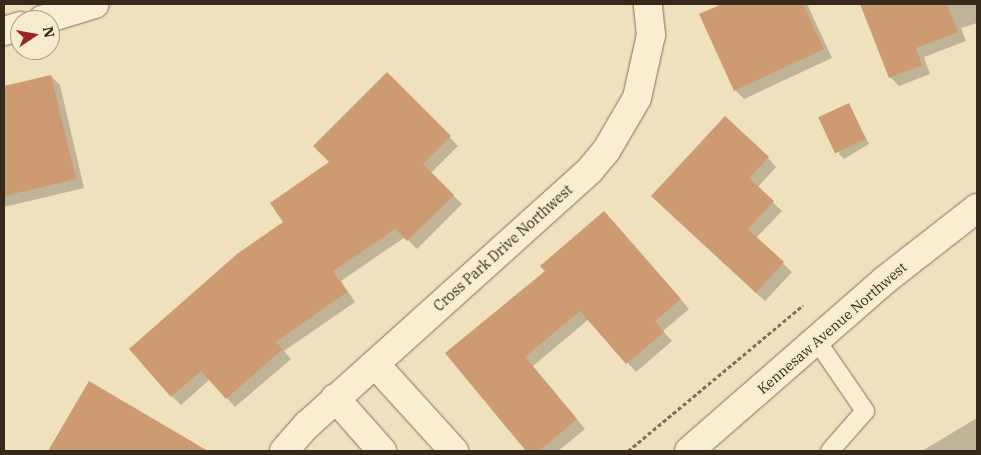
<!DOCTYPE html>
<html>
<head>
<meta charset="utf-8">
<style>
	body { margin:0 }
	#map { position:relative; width:981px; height:455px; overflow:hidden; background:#efe1be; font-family:"IBM Plex Serif",serif }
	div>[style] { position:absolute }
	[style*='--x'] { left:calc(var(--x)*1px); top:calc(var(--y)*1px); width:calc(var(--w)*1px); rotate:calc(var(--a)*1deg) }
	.shadow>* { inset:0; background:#0003 }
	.building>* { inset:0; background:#ce9a72; transform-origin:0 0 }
	.path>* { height:3px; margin-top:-1.5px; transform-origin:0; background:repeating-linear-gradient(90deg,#877156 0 4px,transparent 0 6.5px) }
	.roads { filter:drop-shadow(0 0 1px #877156) drop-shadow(0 0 1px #877156) }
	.service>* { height:18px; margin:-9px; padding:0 9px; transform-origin:9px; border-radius:9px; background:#f9eed1 }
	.minor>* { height:28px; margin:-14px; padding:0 14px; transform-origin:14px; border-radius:14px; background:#f9eed1 }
	.tertiary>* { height:28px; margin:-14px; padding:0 14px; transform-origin:14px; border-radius:14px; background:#f9eed1 }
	span { translate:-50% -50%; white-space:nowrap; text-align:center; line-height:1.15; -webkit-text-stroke:4.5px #f6ebcd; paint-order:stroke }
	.street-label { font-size:14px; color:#36291b }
	.frame { position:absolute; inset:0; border:5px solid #36291b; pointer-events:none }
	.north { position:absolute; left:10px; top:10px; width:50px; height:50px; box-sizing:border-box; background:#f6ebcd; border:1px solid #a99d86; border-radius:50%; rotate:78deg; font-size:14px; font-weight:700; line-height:20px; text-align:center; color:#36291b }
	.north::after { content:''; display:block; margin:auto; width:18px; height:22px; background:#972625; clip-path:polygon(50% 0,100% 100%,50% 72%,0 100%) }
</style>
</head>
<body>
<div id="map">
	<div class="shadow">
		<div style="clip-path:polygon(725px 4px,807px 4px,832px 58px,744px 99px,735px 90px,701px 15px)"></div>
		<div style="clip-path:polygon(862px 4px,977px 4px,977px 23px,961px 28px,966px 41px,924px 57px,930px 74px,899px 86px,890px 77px)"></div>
		<div style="clip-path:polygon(387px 74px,458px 146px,431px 173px,462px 204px,417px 249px,405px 237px,341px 281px,355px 302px,284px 351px,291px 359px,235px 407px,210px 379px,181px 405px,172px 396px,285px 222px,331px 162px)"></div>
		<div style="clip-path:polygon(51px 76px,60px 85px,84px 188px,4px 207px,4px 87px)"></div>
		<div style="clip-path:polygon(849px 105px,869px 144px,844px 159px,839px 154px)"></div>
		<div style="clip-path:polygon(768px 158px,776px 167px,757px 188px,782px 211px,756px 238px,792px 272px,765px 301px,661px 205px)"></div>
		<div style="clip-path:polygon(613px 221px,689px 309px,663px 331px,672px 341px,636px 372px,589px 319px,533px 366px,585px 429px,558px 451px,528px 451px,447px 354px)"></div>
		<div style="clip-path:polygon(89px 383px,196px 446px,202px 451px,50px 451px)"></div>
		<div style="clip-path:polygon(977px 418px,977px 451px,922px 451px)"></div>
	</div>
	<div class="building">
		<div style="clip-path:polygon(722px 4px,803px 4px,824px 49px,734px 91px,699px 14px)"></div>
		<div style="clip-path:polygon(860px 4px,947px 4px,958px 32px,916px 48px,922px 65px,889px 78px)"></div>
		<div style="clip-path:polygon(387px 72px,451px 136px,423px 164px,454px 195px,407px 241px,395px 229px,333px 271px,347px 292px,276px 342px,283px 349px,226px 399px,201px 371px,171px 397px,129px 349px,237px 254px,283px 222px,270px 203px,329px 162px,313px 146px)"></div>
		<div style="clip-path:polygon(51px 75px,76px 179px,4px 196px,4px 86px)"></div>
		<div style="left:849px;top:103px;width:40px;height:34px;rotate:65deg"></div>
		<div style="clip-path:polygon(725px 116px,769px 157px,749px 178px,774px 201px,748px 229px,784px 262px,756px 293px,651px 196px)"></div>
		<div style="clip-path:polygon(604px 211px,681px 299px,655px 321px,664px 332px,626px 364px,580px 311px,525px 357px,577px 419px,539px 451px,526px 451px,445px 353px,545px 271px,540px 266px)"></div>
		<div style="clip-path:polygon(89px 381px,145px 414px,208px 451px,48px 451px)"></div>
	</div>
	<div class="path">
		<div style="--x:628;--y:451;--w:228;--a:-39.8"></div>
	</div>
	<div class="roads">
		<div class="service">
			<div style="--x:817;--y:341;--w:85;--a:55.6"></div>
			<div style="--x:865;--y:411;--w:53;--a:131.2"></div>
		</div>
		<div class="minor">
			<div style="--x:42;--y:20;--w:55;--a:-16.8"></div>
			<div style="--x:4;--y:31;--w:17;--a:-17"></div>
			<div style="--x:375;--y:364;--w:118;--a:47.8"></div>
			<div style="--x:335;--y:398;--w:71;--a:48.4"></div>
			<div style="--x:284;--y:451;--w:35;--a:-49"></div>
			<div style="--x:307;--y:425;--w:381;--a:-42"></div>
			<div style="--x:590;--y:170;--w:25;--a:-50"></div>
			<div style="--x:606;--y:151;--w:61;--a:-59.7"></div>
			<div style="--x:637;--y:98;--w:65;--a:-77.5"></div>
			<div style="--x:651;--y:35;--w:31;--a:-96"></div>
		</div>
		<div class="tertiary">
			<div style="--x:689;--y:451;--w:260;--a:-41.1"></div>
			<div style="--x:885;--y:280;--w:117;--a:-38"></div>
		</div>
	</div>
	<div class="street-label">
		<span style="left:503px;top:248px;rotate:-42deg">Cross Park Drive Northwest</span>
		<span style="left:832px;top:328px;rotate:-41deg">Kennesaw Avenue Northwest</span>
	</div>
	<div class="frame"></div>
	<div class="north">N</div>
</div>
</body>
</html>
